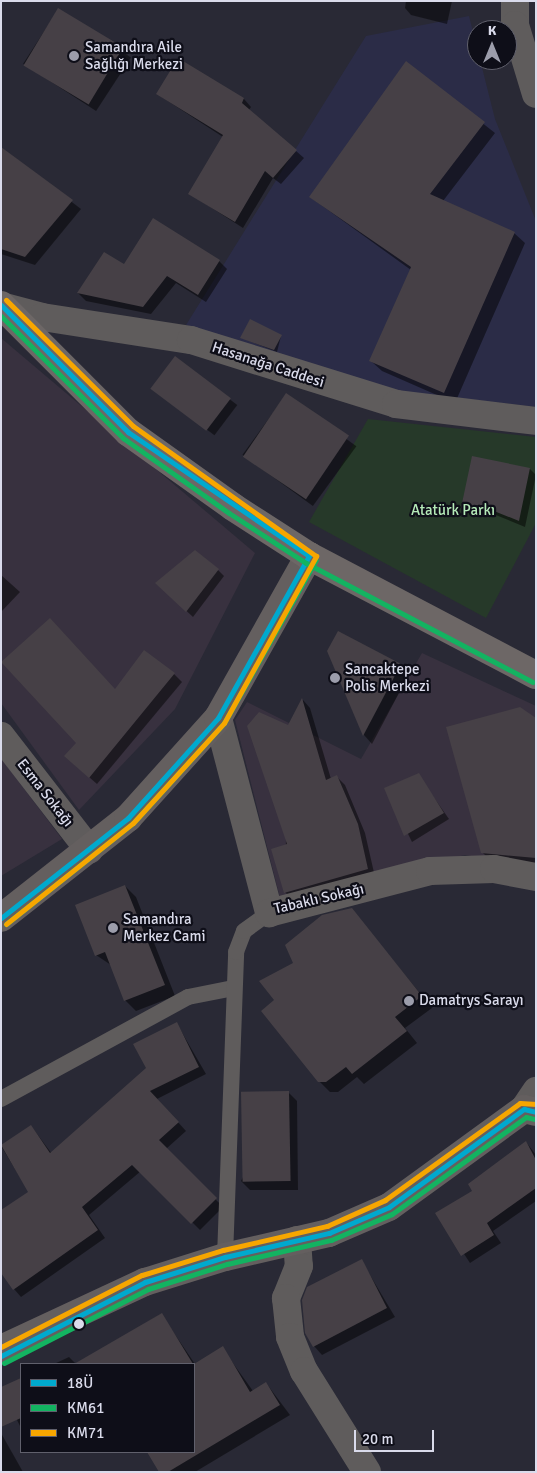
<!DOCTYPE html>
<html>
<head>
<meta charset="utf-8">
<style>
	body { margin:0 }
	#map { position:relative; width:537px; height:1473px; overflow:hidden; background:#292935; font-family:Signika,sans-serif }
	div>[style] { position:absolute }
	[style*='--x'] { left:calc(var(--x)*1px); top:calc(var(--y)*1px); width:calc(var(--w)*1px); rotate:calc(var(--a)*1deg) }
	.commercial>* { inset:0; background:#38313f }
	.built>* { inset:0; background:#2b2c47 }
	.green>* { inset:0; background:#263929 }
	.shadow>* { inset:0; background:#0007; transform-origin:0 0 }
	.building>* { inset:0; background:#464046; transform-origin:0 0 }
	.lane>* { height:16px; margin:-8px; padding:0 8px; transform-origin:8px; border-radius:8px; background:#5f5c5c }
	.street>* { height:28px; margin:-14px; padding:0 14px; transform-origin:14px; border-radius:14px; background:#5f5c5c }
	.secondary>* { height:28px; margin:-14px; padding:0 14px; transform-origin:14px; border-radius:14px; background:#645f5f }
	.primary>* { height:28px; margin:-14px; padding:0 14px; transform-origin:14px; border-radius:14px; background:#6d6766 }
	.bus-1>* { height:5px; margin:-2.5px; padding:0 2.5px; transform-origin:2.5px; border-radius:2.5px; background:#00a9ce }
	.bus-2>* { height:5px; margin:-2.5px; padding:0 2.5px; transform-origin:2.5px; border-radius:2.5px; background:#13b361 }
	.bus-3>* { height:5px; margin:-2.5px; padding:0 2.5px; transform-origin:2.5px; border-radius:2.5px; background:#f7a600 }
	.dots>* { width:14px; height:14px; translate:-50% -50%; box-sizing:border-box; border:2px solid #0e0e18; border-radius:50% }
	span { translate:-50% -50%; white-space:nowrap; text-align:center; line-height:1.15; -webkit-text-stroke:4.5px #0e0e18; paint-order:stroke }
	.poi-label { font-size:15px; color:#dadbeb }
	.left { translate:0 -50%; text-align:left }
	.street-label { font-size:15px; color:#dadbeb }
	.park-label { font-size:15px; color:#b5eab8 }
	.frame { position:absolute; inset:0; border:2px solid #dadbeb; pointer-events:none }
	.legend { position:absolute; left:20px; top:1363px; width:175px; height:90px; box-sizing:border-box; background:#0e0e18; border:1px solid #60606c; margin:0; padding:6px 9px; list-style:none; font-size:15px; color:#dadbeb }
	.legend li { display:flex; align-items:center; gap:10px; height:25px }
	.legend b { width:25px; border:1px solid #60606c }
	.north { position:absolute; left:467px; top:20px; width:50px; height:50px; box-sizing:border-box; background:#0e0e18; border:1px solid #60606c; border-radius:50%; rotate:0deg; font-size:14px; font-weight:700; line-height:20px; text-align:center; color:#dadbeb }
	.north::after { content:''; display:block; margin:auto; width:18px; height:22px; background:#9c9dab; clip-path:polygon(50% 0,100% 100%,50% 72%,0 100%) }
	.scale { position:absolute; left:354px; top:1430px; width:80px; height:22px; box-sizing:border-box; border:2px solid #dadbeb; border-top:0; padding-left:6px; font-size:15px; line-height:18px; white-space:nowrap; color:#dadbeb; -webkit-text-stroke:4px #0e0e18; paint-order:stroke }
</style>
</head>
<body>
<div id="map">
	<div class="commercial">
		<div style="clip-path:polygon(1px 338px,255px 553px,175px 709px,79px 810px,1px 703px)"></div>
		<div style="clip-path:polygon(422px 653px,536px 706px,536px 866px,465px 855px,281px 902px,235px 720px,247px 702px,361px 759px)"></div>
		<div style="clip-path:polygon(1px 758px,62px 839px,1px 876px)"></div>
	</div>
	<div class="built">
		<div style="clip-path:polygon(469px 16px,495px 119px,536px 221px,536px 407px,384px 390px,186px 325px,366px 36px)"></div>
	</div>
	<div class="green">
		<div style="clip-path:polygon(368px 419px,536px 437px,536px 523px,486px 618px,309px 522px)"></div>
	</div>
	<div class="shadow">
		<div style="clip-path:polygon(406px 1px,452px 1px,447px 24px,411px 15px,405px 8px)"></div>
		<div style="left:58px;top:10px;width:87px;height:64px;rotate:33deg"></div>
		<div style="clip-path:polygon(179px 60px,244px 99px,251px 107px,249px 110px,304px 158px,281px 184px,273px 178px,243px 228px,190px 194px,223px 137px,157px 94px)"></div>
		<div style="clip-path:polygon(406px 63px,495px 133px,443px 201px,514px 233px,525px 243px,455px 403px,382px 371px,371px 361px,411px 270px,310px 197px)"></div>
		<div style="clip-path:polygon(1px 148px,81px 209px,35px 265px,1px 254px)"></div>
		<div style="clip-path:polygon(219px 261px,227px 269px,206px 302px,176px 283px,151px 314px,86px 301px,78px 293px,124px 266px)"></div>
		<div style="clip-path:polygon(281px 336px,277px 352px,242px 338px)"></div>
		<div style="left:175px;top:358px;width:78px;height:38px;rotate:37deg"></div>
		<div style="left:286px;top:395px;width:87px;height:74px;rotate:36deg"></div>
		<div style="clip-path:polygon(473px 457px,530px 469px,536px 475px,525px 527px,486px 511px,468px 513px,462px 507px)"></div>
		<div style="clip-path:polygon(218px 570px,224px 576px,193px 617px,163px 589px)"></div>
		<div style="clip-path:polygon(1px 575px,20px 592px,1px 612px)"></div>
		<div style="clip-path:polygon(329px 651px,400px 665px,409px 674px,372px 744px,364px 735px)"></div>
		<div style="clip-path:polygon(174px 674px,182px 682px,97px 784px,74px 764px,78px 743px,116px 690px)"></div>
		<div style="clip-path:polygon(303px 700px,310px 708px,331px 779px,337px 777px,345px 785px,365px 833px,375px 877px,293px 900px,285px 892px,288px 727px)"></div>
		<div style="clip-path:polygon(536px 721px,536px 864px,490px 860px,482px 852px)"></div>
		<div style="clip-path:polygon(418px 775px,449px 819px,412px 842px,386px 789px)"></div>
		<div style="clip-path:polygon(125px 886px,136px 897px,175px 996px,136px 1011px,125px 1000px,111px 965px,96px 955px)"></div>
		<div style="clip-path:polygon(351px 909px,432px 1008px,405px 1028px,417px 1043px,364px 1084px,357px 1077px,338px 1092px,330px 1092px,319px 1081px,276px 1001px,294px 964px)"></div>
		<div style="clip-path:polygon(177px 1024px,206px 1074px,157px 1099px,186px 1131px,166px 1149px,223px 1207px,200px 1230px,141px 1171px,89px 1215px,105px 1238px,21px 1297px,14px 1289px,29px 1192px,1px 1146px,31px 1126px,52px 1154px,148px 1069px)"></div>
		<div style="clip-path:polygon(288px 1092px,297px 1101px,298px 1190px,250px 1190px,241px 1181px)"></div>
		<div style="clip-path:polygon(526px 1142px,536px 1155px,536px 1201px,493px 1231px,501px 1243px,470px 1263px,437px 1213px,474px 1191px)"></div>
		<div style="clip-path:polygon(361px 1260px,395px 1317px,322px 1355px,314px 1346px)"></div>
		<div style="clip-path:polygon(161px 1314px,195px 1364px,222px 1348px,253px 1391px,266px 1383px,290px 1415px,195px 1472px,160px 1472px,148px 1452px,194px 1452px,194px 1364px,77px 1364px)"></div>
		<div style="clip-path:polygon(69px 1357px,76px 1364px,54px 1364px)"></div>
		<div style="clip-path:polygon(21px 1379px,21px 1428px,1px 1388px)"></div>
		<div style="clip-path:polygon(1px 1433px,23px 1472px,1px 1472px)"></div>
	</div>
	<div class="building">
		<div style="left:58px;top:8px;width:76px;height:67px;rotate:31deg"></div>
		<div style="clip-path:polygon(178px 58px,244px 98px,242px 103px,297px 150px,273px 178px,265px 171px,235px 222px,188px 194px,223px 135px,156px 94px)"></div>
		<div style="clip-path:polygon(406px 61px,485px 122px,430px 194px,515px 232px,444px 393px,369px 361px,411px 267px,309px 197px)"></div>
		<div style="clip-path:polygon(1px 147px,73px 200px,25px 257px,1px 249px)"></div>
		<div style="clip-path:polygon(153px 218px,220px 260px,198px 295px,167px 276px,143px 307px,77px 293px,104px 252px,124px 264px)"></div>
		<div style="clip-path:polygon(250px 319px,282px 335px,274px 350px,240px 338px)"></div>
		<div style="left:175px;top:356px;width:70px;height:41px;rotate:37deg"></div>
		<div style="left:286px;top:393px;width:76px;height:77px;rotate:34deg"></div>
		<div style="clip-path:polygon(472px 456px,530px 468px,519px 521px,479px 505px,461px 508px)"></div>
		<div style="clip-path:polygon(195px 550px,219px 569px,186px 612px,155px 583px)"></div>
		<div style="clip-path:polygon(50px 618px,115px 689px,144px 650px,175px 673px,89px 778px,64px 756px,76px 743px,1px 662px)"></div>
		<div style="clip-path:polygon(338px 631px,401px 664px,363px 736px,327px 651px)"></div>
		<div style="clip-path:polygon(302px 698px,326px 780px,337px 775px,358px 824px,368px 869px,284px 893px,271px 849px,287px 844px,247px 726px,259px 712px,288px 725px)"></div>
		<div style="clip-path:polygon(520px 707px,536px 718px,536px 858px,481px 853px,446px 727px)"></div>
		<div style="clip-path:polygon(419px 773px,444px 813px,404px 836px,384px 788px)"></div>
		<div style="clip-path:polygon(125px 885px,165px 985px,124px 1001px,105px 952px,95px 956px,75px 905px)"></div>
		<div style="clip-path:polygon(352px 908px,422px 996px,395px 1017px,407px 1031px,352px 1074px,346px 1067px,326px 1082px,318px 1082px,261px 1011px,274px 1000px,259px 981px,293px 963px,285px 945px,322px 915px)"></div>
		<div style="clip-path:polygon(177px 1022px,199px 1067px,150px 1091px,179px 1122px,159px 1140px,217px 1198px,191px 1224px,132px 1165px,82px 1207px,98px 1230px,13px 1290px,1px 1273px,1px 1210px,28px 1192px,1px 1145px,31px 1125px,50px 1153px,146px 1068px,133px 1044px)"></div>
		<div style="left:289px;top:1091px;width:90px;height:48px;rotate:89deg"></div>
		<div style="clip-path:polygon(526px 1141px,536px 1160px,536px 1188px,487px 1223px,494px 1235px,461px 1256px,435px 1213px,472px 1191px,468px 1184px)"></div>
		<div style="clip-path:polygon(362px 1259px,387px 1308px,313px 1347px,305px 1333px,302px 1300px,307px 1287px)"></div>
		<div style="clip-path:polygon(162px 1313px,193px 1364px,74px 1364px)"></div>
		<div style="clip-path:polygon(223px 1346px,250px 1392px,266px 1382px,280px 1405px,168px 1472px,159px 1472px,147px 1452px,194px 1452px,194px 1364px)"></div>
		<div style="clip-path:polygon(21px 1378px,21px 1418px,1px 1427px,1px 1387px)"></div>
	</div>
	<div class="lane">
		<div style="--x:1;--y:1099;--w:213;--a:-28.6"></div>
		<div style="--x:188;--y:997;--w:47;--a:-11.1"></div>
		<div style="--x:225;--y:1257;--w:305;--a:-87.9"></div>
		<div style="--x:236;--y:952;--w:22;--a:-69"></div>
		<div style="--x:244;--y:931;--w:31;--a:-36"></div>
	</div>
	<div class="street">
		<div style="--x:515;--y:1;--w:24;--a:90"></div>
		<div style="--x:515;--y:25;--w:72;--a:73.1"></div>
		<div style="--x:1;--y:306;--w:42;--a:15"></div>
		<div style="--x:42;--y:317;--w:151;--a:8.8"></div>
		<div style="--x:191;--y:340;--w:215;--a:17.3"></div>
		<div style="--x:396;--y:404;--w:141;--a:6.9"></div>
		<div style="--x:218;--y:718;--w:202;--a:75.3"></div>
		<div style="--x:269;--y:913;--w:166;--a:-14.6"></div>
		<div style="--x:430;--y:871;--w:64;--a:-1.8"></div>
		<div style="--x:494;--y:869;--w:43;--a:10.8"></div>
		<div style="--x:1;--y:736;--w:144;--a:52.3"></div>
		<div style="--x:524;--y:1109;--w:22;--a:-56"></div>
		<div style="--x:297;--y:1240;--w:26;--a:86"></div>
		<div style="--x:299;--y:1266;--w:35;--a:112"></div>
		<div style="--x:286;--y:1298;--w:39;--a:84"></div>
		<div style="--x:290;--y:1337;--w:37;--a:68"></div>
		<div style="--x:304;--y:1371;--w:119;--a:58"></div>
	</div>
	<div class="secondary">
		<div style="--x:1;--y:918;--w:162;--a:-38.2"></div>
		<div style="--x:128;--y:818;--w:135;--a:-48"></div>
		<div style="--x:218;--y:718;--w:186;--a:-60.7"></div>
		<div style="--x:1;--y:1349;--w:159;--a:-25"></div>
		<div style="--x:145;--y:1282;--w:84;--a:-17.4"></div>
		<div style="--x:225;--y:1257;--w:107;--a:-13"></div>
		<div style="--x:329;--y:1233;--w:65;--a:-23.4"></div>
		<div style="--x:389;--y:1207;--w:167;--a:-36"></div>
		<div style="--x:524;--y:1109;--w:12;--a:14"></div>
	</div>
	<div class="primary">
		<div style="--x:1;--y:305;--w:180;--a:45"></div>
		<div style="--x:128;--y:432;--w:129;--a:35.5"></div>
		<div style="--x:233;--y:507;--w:90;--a:32.8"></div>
		<div style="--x:309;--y:556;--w:256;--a:27.7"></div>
	</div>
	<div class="bus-1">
		<div style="--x:1;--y:305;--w:180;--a:45"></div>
		<div style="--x:128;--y:432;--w:219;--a:34.4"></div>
		<div style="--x:1;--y:918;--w:162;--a:-38.2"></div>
		<div style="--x:128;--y:818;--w:135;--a:-48"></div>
		<div style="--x:218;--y:718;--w:186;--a:-60.7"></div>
		<div style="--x:1;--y:1356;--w:162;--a:-27.2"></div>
		<div style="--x:145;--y:1282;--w:84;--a:-17.4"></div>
		<div style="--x:225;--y:1257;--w:107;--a:-13"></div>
		<div style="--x:329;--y:1233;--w:65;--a:-23.4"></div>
		<div style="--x:389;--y:1207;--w:167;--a:-36"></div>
		<div style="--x:524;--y:1109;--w:12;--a:14"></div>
	</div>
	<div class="bus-2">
		<div style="--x:1;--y:316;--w:173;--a:45"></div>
		<div style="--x:123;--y:438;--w:130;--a:35.3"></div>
		<div style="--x:229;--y:513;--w:92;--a:33"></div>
		<div style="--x:306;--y:563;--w:256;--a:27.7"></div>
		<div style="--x:6;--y:924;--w:162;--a:-38.5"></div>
		<div style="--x:133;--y:823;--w:135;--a:-47.7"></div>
		<div style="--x:224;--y:723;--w:187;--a:-60.6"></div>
		<div style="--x:4;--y:1363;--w:162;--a:-27.2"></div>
		<div style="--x:148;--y:1289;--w:83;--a:-17.6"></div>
		<div style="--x:227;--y:1264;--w:107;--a:-13"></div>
		<div style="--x:331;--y:1240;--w:66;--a:-23.1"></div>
		<div style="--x:392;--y:1214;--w:165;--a:-35.9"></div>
		<div style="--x:526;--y:1117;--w:8;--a:14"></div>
	</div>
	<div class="bus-3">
		<div style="--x:6;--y:924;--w:162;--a:-38.5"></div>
		<div style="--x:133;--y:823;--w:135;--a:-47.7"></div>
		<div style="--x:224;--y:723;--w:191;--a:-61.1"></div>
		<div style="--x:316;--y:556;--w:224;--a:-144.6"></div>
		<div style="--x:133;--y:426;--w:179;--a:-135.2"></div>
		<div style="--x:1;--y:1347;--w:158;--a:-27.1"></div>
		<div style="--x:142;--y:1275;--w:85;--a:-17.2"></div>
		<div style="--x:223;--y:1250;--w:107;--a:-13"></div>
		<div style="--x:327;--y:1226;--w:64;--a:-24.1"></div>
		<div style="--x:385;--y:1200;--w:166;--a:-35.7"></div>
		<div style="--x:520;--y:1103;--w:16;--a:4"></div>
	</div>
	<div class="dots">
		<div style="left:74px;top:56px;background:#9c9dab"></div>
		<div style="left:335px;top:678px;background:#9c9dab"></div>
		<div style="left:113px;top:928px;background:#9c9dab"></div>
		<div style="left:409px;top:1001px;background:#9c9dab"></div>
		<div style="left:79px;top:1324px;background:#dadbeb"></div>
	</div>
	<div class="poi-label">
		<span class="left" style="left:85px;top:56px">Samandıra Aile<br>Sağlığı Merkezi</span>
		<span class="left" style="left:345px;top:678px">Sancaktepe<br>Polis Merkezi</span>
		<span class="left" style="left:123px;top:928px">Samandıra<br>Merkez Cami</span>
		<span class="left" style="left:419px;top:1001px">Damatrys Sarayı</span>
	</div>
	<div class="street-label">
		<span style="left:268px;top:365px;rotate:18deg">Hasanağa Caddesi</span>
		<span style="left:45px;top:793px;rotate:52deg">Esma Sokağı</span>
		<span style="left:319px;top:899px;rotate:-13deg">Tabaklı Sokağı</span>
	</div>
	<div class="park-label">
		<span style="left:453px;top:511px">Atatürk Parkı</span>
	</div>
	<div class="frame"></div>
	<ul class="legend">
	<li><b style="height:6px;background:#00a9ce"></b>18Ü</li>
	<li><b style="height:6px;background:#13b361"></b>KM61</li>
	<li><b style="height:6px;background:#f7a600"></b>KM71</li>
	</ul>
	<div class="north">K</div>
	<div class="scale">20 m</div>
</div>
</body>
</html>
